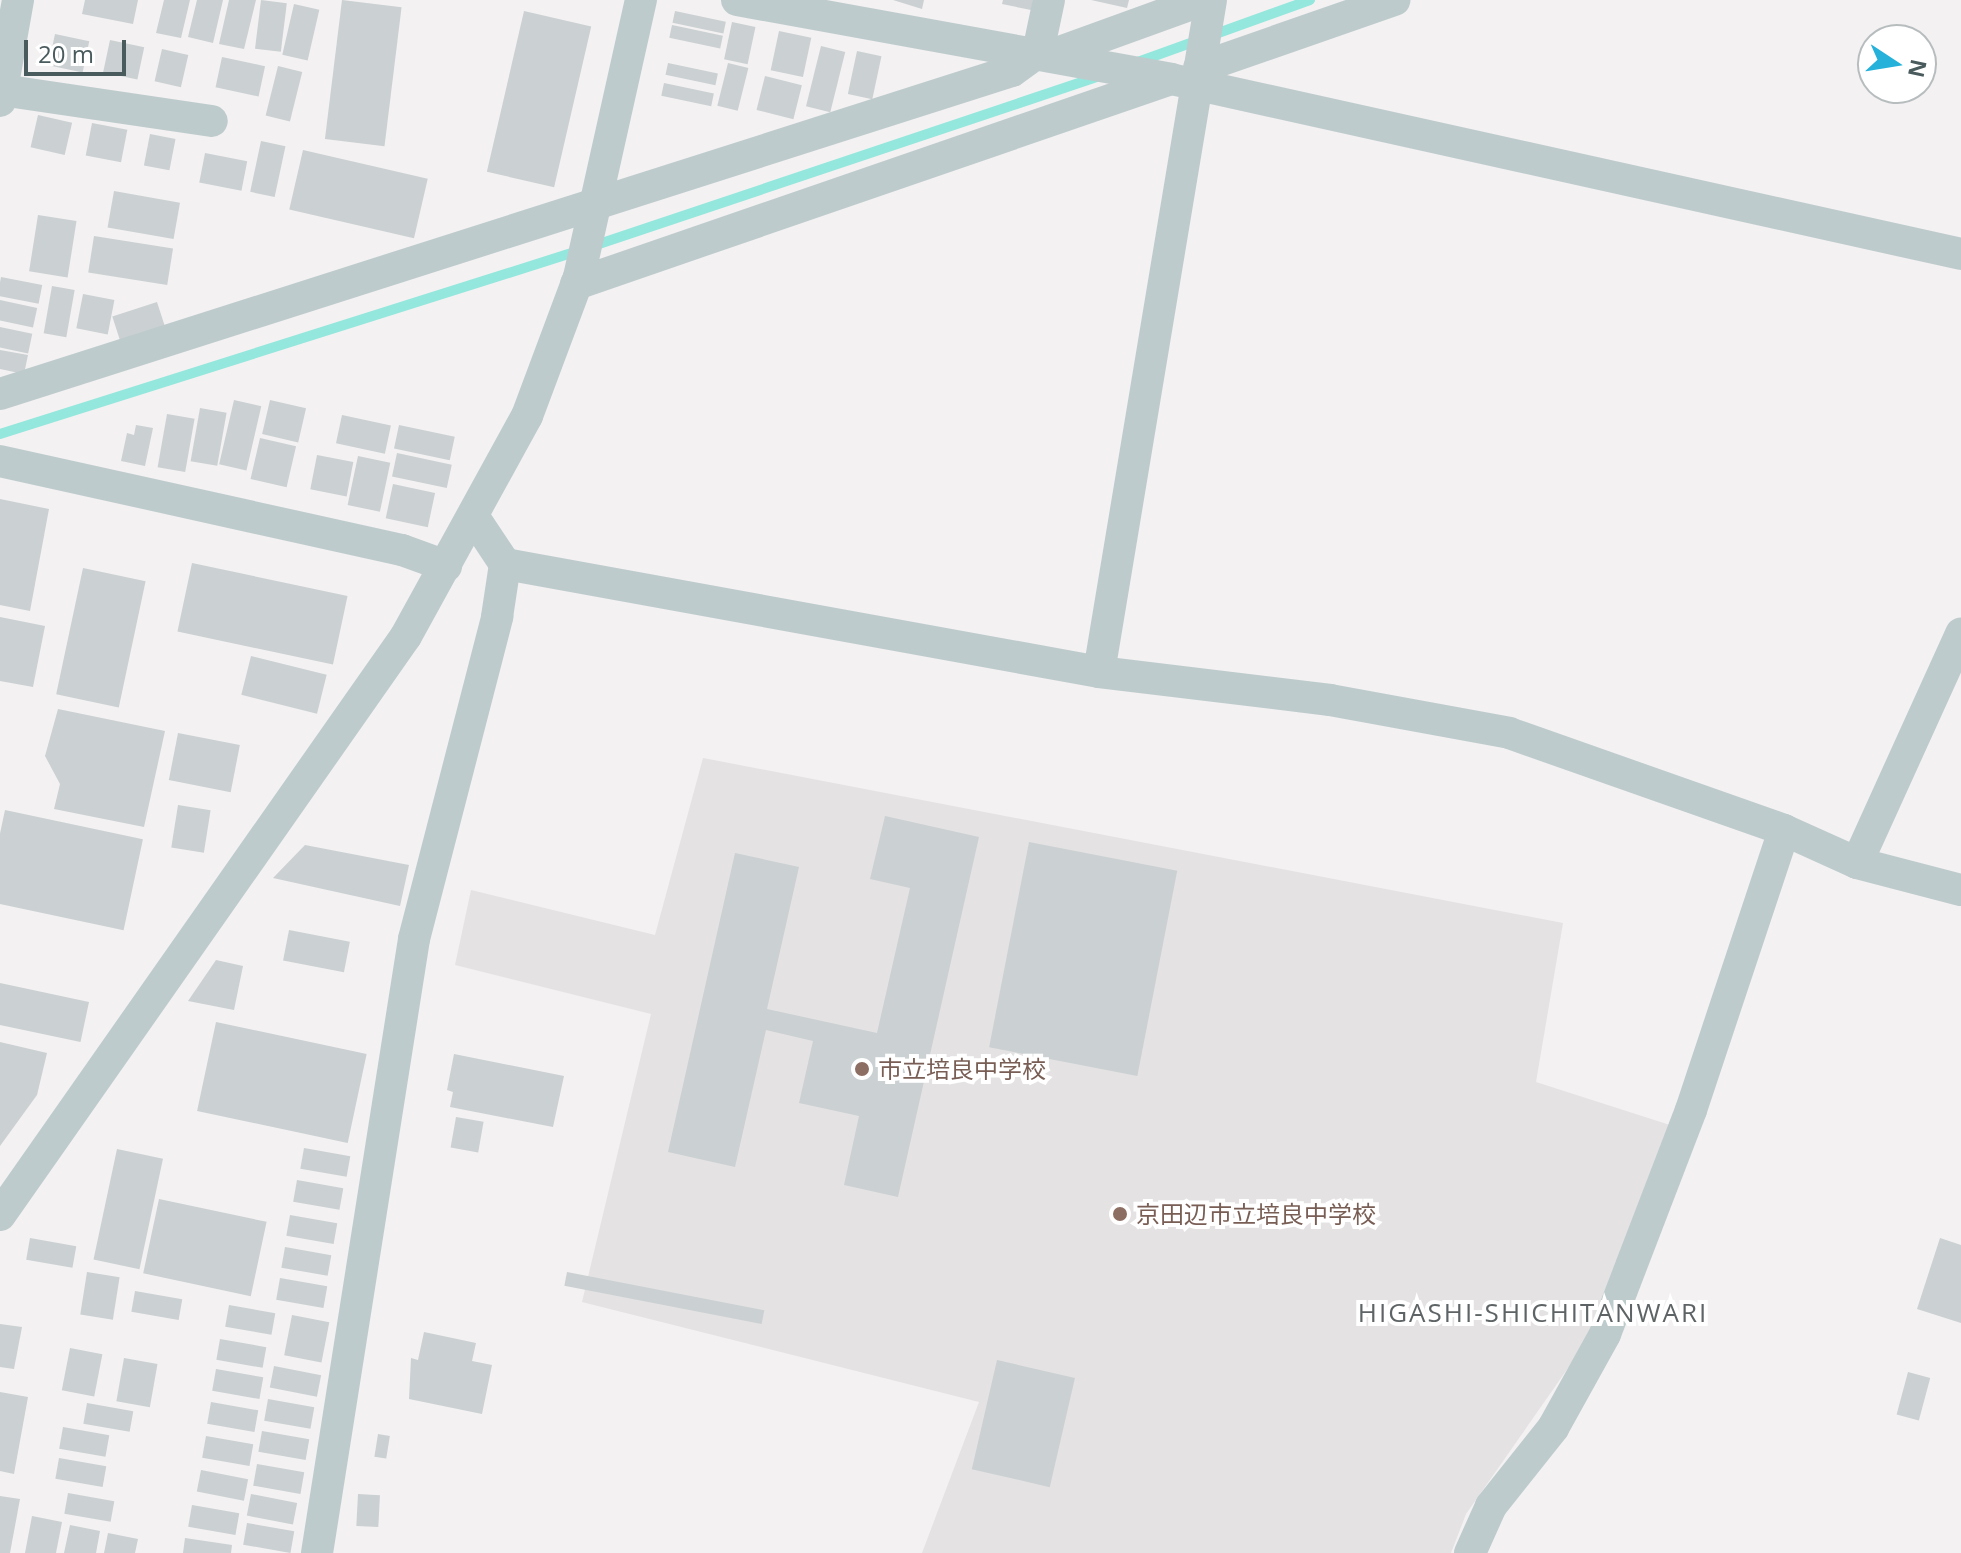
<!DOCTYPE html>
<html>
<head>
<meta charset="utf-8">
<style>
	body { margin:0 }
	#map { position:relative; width:1961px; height:1553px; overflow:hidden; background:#f3f1f2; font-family:"Open Sans","Noto Sans JP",sans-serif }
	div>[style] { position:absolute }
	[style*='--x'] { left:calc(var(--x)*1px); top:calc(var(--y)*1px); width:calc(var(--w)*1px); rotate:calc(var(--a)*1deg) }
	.education>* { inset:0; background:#e4e2e3 }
	.stream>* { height:10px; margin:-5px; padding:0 5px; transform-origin:5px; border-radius:5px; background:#93e7dc }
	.building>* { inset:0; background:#cbd0d2; transform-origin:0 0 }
	.minor>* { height:32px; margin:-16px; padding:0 16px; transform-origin:16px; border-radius:16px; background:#becbcc }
	.dots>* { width:22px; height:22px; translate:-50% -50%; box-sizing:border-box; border:4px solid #fff; border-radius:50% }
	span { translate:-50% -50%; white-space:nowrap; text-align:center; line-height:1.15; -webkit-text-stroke:8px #fff; paint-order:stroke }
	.education-label { font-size:24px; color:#785e54 }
	.left { translate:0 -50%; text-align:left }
	.neighbourhood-label { font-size:26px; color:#5e6465; letter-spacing:2px }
	.north { position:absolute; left:1857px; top:24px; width:80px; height:80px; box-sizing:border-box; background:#fff; border:2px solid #b7bdbe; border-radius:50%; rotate:102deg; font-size:22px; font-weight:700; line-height:32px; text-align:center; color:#4a5b5d }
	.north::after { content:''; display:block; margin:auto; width:28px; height:36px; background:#25b1d9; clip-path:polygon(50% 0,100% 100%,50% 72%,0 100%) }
	.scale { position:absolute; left:24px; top:40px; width:102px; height:36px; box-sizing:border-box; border:4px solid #4a5b5d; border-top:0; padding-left:10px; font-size:24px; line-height:28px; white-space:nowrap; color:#4a5b5d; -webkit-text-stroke:6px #fff; paint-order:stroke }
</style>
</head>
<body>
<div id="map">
	<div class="education">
		<div style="clip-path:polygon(703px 758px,1563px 923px,1536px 1082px,1673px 1126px,1589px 1338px,1466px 1514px,1451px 1553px,922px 1553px,979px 1402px,582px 1302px,651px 1014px,455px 965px,471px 890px,655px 935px)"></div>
	</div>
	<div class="stream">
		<div style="--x:1135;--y:63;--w:186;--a:-19.8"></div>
		<div style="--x:593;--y:246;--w:532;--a:-18.54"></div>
		<div style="--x:0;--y:434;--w:606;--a:-17.57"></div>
	</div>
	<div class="building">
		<div style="clip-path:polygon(85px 0,138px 0,133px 24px,82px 14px)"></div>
		<div style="clip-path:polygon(164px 0,190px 0,181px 38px,156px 33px)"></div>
		<div style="clip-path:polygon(197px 0,223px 0,213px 43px,188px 37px)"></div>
		<div style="clip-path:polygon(229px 0,256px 0,244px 49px,219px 44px)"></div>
		<div style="left:261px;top:0;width:26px;height:49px;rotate:7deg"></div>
		<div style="left:342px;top:0;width:60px;height:140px;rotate:7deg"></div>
		<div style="clip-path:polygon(893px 0,924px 0,922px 9px)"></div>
		<div style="clip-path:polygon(1003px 0,1033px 0,1031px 10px,1002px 4px)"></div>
		<div style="clip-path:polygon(1091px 0,1129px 0,1127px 8px)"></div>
		<div style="left:294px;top:4px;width:26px;height:52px;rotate:13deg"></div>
		<div style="left:524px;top:11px;width:69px;height:165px;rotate:13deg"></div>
		<div style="left:675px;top:11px;width:52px;height:12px;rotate:12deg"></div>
		<div style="left:732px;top:22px;width:24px;height:38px;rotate:12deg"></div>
		<div style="left:672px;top:25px;width:52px;height:13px;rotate:12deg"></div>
		<div style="left:779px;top:31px;width:33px;height:40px;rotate:12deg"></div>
		<div style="left:55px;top:34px;width:35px;height:32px;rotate:12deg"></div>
		<div style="left:110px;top:40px;width:35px;height:33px;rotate:12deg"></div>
		<div style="left:821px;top:46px;width:25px;height:62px;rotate:14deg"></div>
		<div style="left:162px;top:49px;width:27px;height:33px;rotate:13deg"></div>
		<div style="left:857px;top:51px;width:25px;height:44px;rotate:12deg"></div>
		<div style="left:222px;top:57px;width:44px;height:31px;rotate:12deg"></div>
		<div style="left:668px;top:63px;width:51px;height:12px;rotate:12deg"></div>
		<div style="left:728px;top:63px;width:21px;height:44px;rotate:14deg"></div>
		<div style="left:278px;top:66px;width:25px;height:51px;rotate:14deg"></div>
		<div style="left:765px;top:76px;width:38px;height:35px;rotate:14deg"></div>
		<div style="left:664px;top:83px;width:51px;height:13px;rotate:12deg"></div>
		<div style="left:38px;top:115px;width:35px;height:33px;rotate:13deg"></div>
		<div style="left:92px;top:123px;width:36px;height:33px;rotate:11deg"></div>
		<div style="left:150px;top:134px;width:26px;height:32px;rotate:11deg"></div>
		<div style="left:261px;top:141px;width:25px;height:52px;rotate:12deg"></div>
		<div style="left:303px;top:150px;width:128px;height:61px;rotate:13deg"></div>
		<div style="left:205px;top:153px;width:43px;height:30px;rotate:11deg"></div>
		<div style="left:114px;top:191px;width:67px;height:37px;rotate:10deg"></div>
		<div style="left:38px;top:215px;width:39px;height:57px;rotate:9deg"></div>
		<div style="left:94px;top:236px;width:80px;height:37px;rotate:9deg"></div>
		<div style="left:1px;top:277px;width:42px;height:19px;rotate:11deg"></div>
		<div style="left:52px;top:286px;width:23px;height:48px;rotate:10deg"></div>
		<div style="left:83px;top:294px;width:32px;height:35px;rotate:11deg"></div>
		<div style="left:0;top:300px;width:38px;height:20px;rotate:12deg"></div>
		<div style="left:157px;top:302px;width:28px;height:47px;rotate:72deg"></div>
		<div style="left:0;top:327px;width:33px;height:20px;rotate:12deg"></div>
		<div style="clip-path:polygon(0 350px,28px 355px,24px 374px,0 369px)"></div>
		<div style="left:234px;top:400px;width:28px;height:66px;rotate:13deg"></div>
		<div style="left:270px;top:400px;width:37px;height:35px;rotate:13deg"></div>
		<div style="left:200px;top:408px;width:27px;height:54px;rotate:10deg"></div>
		<div style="left:167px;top:414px;width:28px;height:54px;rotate:10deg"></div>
		<div style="left:342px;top:415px;width:50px;height:29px;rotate:12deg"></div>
		<div style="clip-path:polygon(136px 425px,153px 428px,145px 466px,121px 461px,127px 433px,134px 435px)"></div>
		<div style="left:399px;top:425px;width:57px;height:24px;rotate:12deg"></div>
		<div style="left:260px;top:438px;width:37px;height:42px;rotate:13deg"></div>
		<div style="left:397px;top:453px;width:56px;height:24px;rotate:12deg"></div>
		<div style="left:317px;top:455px;width:37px;height:35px;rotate:11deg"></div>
		<div style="left:358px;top:456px;width:33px;height:50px;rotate:12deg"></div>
		<div style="left:393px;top:484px;width:43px;height:35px;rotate:12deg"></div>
		<div style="clip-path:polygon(0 499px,49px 509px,30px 611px,0 605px)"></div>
		<div style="left:192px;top:563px;width:159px;height:70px;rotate:12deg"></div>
		<div style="left:83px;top:568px;width:64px;height:129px;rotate:12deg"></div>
		<div style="clip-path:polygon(0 617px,45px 626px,33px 687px,0 681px)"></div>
		<div style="left:251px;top:656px;width:78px;height:40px;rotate:14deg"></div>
		<div style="clip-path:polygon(58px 709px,165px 731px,144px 827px,54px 809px,60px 784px,45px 756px)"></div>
		<div style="left:178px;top:733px;width:63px;height:48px;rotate:11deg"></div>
		<div style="left:178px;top:805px;width:33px;height:43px;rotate:9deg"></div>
		<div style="left:5px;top:810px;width:141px;height:93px;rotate:12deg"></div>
		<div style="clip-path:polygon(885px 816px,979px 837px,898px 1197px,844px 1185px,859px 1116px,799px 1103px,813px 1041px,766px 1030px,735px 1167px,668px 1152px,735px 853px,799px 867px,767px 1009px,877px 1033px,910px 888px,870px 879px)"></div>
		<div style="left:1029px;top:842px;width:151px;height:209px;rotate:11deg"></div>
		<div style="clip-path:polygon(305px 845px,409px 865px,400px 906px,273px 878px)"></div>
		<div style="left:289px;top:930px;width:62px;height:31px;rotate:11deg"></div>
		<div style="clip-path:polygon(216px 960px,243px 966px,234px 1010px,188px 1001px)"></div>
		<div style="left:0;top:983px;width:91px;height:41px;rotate:12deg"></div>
		<div style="left:216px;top:1022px;width:154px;height:91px;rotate:12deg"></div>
		<div style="clip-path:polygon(0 1042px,47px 1053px,37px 1095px,0 1146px)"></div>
		<div style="clip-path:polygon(454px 1054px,564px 1076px,553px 1127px,450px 1107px,453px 1092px,447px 1090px)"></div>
		<div style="left:456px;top:1117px;width:28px;height:31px;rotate:10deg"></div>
		<div style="left:304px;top:1148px;width:47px;height:21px;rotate:10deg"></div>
		<div style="left:117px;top:1149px;width:47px;height:113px;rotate:12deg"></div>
		<div style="left:297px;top:1180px;width:47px;height:22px;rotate:10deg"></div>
		<div style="left:159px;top:1199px;width:110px;height:76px;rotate:12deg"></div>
		<div style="left:290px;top:1215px;width:48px;height:21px;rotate:10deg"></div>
		<div style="left:30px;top:1238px;width:47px;height:22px;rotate:10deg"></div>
		<div style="clip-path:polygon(1940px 1238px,1961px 1245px,1961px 1323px,1917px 1309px)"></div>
		<div style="left:285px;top:1247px;width:47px;height:21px;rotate:10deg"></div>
		<div style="left:87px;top:1272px;width:33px;height:43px;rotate:9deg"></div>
		<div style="left:567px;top:1272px;width:201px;height:14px;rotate:11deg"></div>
		<div style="left:280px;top:1278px;width:48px;height:22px;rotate:10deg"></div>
		<div style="left:135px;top:1291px;width:48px;height:21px;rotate:10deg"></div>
		<div style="left:229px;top:1305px;width:47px;height:22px;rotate:10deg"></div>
		<div style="left:292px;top:1315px;width:38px;height:41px;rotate:11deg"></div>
		<div style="clip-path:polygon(0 1324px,22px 1327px,14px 1369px,0 1367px)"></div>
		<div style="clip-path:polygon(424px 1332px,476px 1343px,472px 1361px,492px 1365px,482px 1414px,409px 1399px,411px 1358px,418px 1360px)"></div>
		<div style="left:220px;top:1339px;width:47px;height:21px;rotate:10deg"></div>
		<div style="left:70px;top:1348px;width:33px;height:43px;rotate:11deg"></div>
		<div style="left:124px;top:1358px;width:34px;height:44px;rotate:10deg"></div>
		<div style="left:997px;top:1360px;width:80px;height:112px;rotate:13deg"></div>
		<div style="left:274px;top:1366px;width:48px;height:22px;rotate:11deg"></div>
		<div style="left:216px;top:1369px;width:48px;height:22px;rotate:10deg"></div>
		<div style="left:1908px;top:1372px;width:23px;height:44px;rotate:15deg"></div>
		<div style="clip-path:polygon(0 1392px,28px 1397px,14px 1474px,0 1471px)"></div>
		<div style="left:268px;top:1399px;width:47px;height:22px;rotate:10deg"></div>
		<div style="left:211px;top:1402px;width:48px;height:22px;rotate:10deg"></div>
		<div style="left:87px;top:1403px;width:47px;height:21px;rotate:10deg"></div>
		<div style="left:63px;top:1427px;width:47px;height:22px;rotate:10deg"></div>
		<div style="left:262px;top:1431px;width:48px;height:21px;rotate:10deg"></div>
		<div style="left:378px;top:1434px;width:12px;height:23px;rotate:9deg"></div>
		<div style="left:206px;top:1436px;width:48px;height:22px;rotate:10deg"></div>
		<div style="left:59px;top:1458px;width:48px;height:21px;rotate:10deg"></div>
		<div style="left:257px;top:1464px;width:48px;height:22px;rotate:10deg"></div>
		<div style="left:201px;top:1470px;width:48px;height:22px;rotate:11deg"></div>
		<div style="left:68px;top:1493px;width:47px;height:21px;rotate:10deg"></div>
		<div style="left:251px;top:1494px;width:47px;height:22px;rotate:11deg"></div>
		<div style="left:358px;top:1494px;width:22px;height:32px;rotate:3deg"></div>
		<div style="clip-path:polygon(0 1496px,20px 1499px,10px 1553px,0 1553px)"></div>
		<div style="left:192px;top:1505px;width:48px;height:22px;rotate:10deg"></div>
		<div style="clip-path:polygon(32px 1516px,62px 1522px,56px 1553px,25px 1553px)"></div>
		<div style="left:247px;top:1523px;width:48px;height:22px;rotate:10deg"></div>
		<div style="clip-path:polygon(70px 1525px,100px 1531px,96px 1553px,64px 1553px)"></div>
		<div style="clip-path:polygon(108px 1533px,138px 1539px,135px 1553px,104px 1553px)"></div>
		<div style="clip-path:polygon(185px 1538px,232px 1545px,231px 1553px,183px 1553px)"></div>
	</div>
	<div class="minor">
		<div style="--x:737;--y:0;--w:441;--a:10.3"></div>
		<div style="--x:1054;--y:54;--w:158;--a:-19.9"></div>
		<div style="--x:1199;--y:68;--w:207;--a:-19.2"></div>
		<div style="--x:2;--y:90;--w:212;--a:8.4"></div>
		<div style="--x:0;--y:101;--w:103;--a:-79.9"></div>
		<div style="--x:576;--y:284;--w:629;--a:-19.01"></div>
		<div style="--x:1171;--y:79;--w:809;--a:12.49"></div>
		<div style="--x:0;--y:394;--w:1062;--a:-17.7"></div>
		<div style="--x:1012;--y:71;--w:32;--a:-36"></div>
		<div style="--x:1038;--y:52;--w:53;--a:-78.1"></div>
		<div style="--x:0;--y:461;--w:412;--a:12.5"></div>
		<div style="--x:402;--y:550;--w:47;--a:20"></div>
		<div style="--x:505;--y:564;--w:604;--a:10.3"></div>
		<div style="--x:1099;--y:672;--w:233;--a:6.9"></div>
		<div style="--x:1330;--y:700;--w:182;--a:10.4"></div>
		<div style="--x:1509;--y:733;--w:292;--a:19.4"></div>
		<div style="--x:1784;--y:830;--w:80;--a:24.3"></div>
		<div style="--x:1857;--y:863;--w:107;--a:14.6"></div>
		<div style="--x:1099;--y:672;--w:681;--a:-80.54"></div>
		<div style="--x:1857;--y:863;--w:252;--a:-65.6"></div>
		<div style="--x:0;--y:1215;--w:707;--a:-54.96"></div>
		<div style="--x:406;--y:636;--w:251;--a:-61.2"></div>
		<div style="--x:527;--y:416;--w:148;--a:-69.5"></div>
		<div style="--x:579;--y:277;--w:284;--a:-77.4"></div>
		<div style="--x:317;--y:1553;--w:622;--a:-81.02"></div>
		<div style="--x:414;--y:939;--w:333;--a:-75.5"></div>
		<div style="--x:497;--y:617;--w:54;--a:-81.4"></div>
		<div style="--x:505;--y:564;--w:58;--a:-123.7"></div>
		<div style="--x:1470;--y:1553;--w:51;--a:-65.9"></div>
		<div style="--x:1491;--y:1506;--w:100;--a:-51.5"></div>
		<div style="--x:1553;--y:1428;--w:107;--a:-61"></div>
		<div style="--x:1605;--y:1334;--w:240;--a:-69"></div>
		<div style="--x:1691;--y:1110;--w:295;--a:-71.6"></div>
	</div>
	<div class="dots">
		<div style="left:862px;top:1069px;background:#8d6e63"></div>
		<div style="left:1120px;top:1214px;background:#8d6e63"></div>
	</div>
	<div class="education-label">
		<span class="left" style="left:878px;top:1069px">市立培良中学校</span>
		<span class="left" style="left:1136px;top:1214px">京田辺市立培良中学校</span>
	</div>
	<div class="neighbourhood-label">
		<span style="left:1533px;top:1313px">HIGASHI-SHICHITANWARI</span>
	</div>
	<div class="north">N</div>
	<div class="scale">20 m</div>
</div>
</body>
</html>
